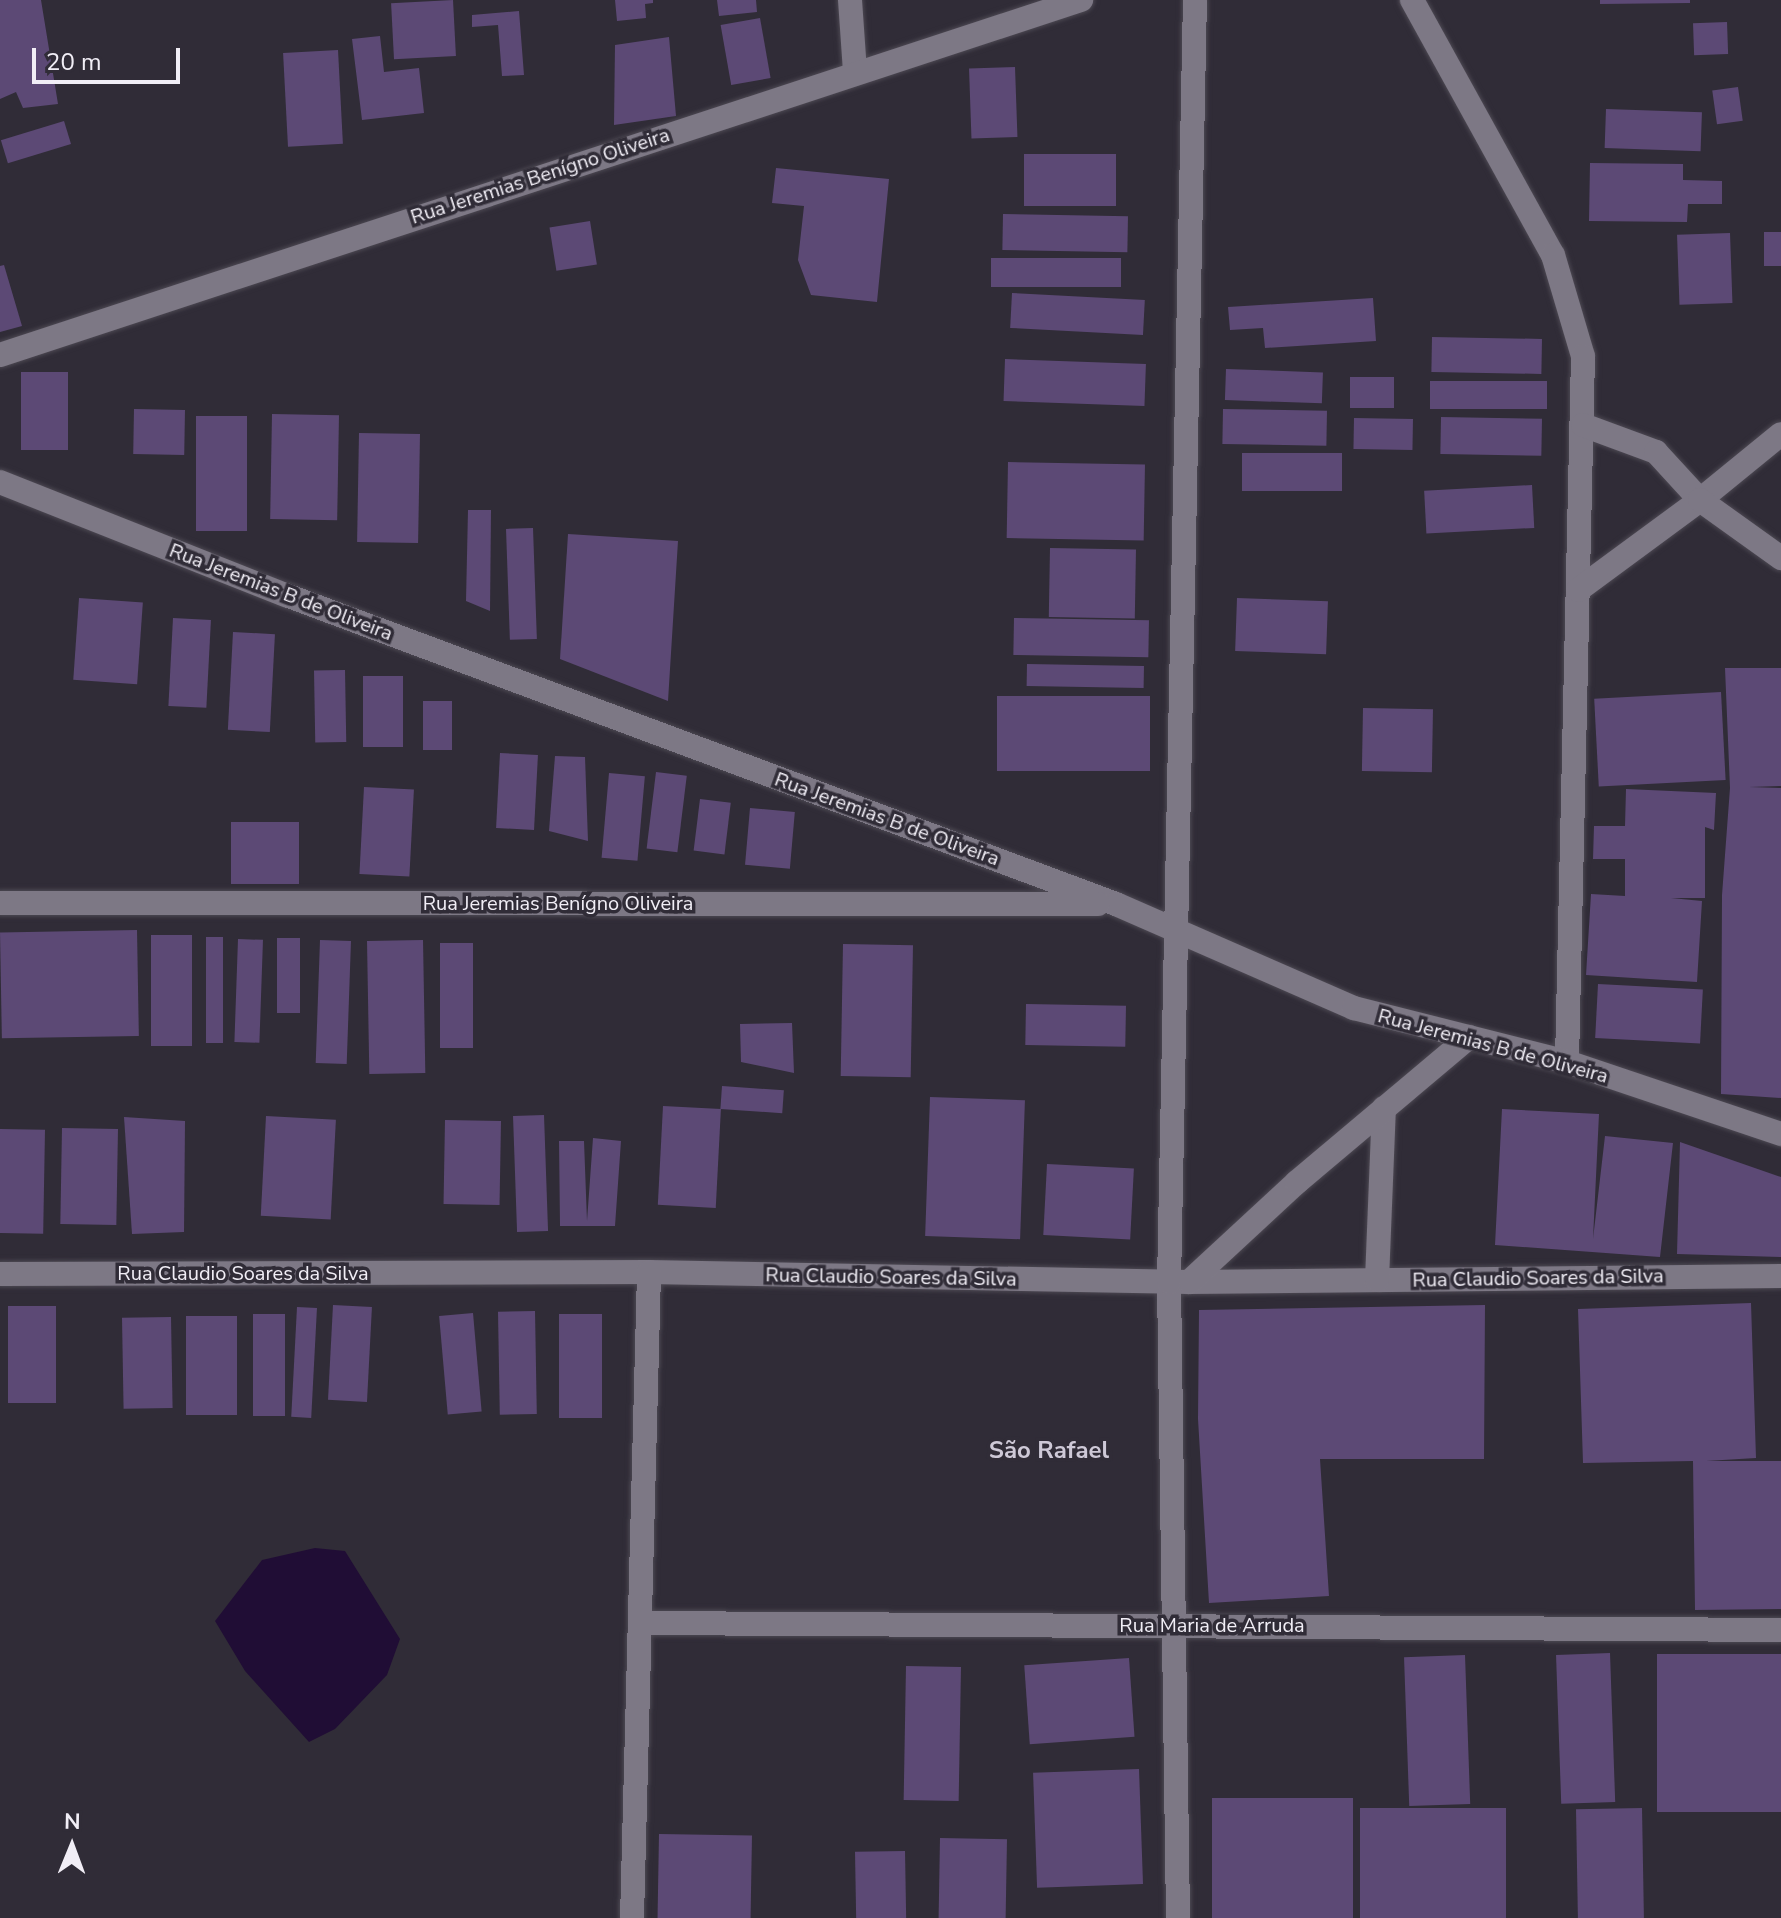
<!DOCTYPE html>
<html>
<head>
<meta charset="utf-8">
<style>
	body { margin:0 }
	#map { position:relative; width:1781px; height:1918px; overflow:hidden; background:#302c37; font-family:"Nunito Sans",sans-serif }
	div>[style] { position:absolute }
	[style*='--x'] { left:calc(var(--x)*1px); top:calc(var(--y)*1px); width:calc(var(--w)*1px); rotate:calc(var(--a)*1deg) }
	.water>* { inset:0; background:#200d35 }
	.building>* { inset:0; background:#5c4975; transform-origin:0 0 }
	.roads { filter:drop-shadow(0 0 2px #4c4852) drop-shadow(0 0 2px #4c4852) }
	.minor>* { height:24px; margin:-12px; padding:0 12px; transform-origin:12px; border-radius:12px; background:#7d7885 }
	span { translate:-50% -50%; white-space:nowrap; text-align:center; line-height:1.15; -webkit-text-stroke:7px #302c37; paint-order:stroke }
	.street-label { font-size:20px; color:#f1eef6 }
	.quarter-label { font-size:24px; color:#cec9d7; font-weight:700 }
	.north { position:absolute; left:32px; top:1806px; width:80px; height:80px; -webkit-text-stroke:6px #302c37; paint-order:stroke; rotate:1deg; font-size:22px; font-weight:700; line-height:32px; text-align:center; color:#f1eef6 }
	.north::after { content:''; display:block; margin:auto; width:28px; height:36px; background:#f1eef6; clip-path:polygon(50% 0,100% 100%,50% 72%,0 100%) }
	.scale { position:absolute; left:32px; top:48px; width:148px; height:36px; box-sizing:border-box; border:4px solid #f1eef6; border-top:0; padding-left:10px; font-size:24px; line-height:28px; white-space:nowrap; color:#f1eef6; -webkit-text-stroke:6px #302c37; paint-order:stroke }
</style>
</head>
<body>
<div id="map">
	<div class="water">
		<div style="clip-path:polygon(315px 1548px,345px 1551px,400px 1639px,387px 1675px,335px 1729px,309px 1742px,245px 1671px,215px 1621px,262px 1560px)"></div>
	</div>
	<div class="building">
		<div style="clip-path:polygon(0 0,41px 0,58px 104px,23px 108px,16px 92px,0 99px)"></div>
		<div style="left:453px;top:0;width:56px;height:62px;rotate:87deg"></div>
		<div style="clip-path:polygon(615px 0,653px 0,653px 3px,645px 4px,646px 18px,617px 21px)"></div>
		<div style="clip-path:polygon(717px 0,756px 0,757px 12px,719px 16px)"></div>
		<div style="clip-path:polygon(1600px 0,1690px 0,1690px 3px,1600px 4px)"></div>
		<div style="clip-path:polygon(519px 11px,524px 75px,502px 76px,498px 25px,472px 27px,472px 15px)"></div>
		<div style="left:760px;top:18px;width:61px;height:40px;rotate:80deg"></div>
		<div style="left:1727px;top:22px;width:32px;height:34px;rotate:88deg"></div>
		<div style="clip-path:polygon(380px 36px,384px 72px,419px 68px,424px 113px,362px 120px,352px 39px)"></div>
		<div style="clip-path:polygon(669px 37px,676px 116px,614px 125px,615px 45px)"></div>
		<div style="left:338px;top:50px;width:94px;height:55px;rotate:87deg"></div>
		<div style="left:1015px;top:67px;width:70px;height:46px;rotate:88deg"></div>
		<div style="left:1738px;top:87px;width:34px;height:26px;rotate:82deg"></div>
		<div style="left:1606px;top:109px;width:96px;height:39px;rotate:2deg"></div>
		<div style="left:64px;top:121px;width:24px;height:66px;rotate:73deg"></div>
		<div style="left:1024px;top:154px;width:92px;height:52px"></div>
		<div style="clip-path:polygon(1590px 163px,1683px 164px,1683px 180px,1722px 181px,1722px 204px,1688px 204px,1687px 222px,1589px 221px)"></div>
		<div style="clip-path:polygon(776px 168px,889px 179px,877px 302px,811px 295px,798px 260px,804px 206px,772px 203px)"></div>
		<div style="left:1003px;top:214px;width:125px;height:36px;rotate:1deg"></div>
		<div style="left:590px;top:221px;width:44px;height:41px;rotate:81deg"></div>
		<div style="left:1764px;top:232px;width:17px;height:34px"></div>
		<div style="left:1730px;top:233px;width:70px;height:53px;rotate:88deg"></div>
		<div style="left:1121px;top:258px;width:29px;height:130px;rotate:90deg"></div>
		<div style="clip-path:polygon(4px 265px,22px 326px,0 332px,0 266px)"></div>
		<div style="left:1012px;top:293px;width:133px;height:35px;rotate:3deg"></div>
		<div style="clip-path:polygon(1373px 298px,1376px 341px,1265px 348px,1263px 328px,1230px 330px,1228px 307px)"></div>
		<div style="left:1432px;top:337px;width:110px;height:35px;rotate:1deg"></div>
		<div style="left:1005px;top:359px;width:141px;height:42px;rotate:2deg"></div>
		<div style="left:1226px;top:369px;width:97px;height:31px;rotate:2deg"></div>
		<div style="left:21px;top:372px;width:47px;height:78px"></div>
		<div style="left:1350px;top:377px;width:44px;height:31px"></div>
		<div style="left:1430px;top:381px;width:117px;height:28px"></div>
		<div style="left:134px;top:409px;width:51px;height:45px;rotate:1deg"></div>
		<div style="left:1223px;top:409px;width:104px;height:35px;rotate:1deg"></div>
		<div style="left:272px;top:414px;width:67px;height:105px;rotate:1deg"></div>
		<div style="left:196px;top:416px;width:51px;height:115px"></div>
		<div style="left:1441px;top:417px;width:101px;height:37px;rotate:1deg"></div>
		<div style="left:1354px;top:418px;width:59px;height:31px;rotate:1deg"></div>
		<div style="left:359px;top:433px;width:61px;height:109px;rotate:1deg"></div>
		<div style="left:1342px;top:453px;width:38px;height:100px;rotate:90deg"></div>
		<div style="left:1008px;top:462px;width:137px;height:76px;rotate:1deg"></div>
		<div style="left:1532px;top:485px;width:43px;height:108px;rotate:87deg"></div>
		<div style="clip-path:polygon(468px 510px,491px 510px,490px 611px,466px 601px)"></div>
		<div style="left:533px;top:528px;width:111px;height:27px;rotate:88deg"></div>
		<div style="clip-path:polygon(568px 534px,678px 541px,668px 701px,560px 659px)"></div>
		<div style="left:1050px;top:548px;width:86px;height:69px;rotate:1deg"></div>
		<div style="left:79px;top:598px;width:64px;height:82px;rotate:4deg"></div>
		<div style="left:1237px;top:598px;width:91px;height:53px;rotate:2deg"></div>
		<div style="left:173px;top:618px;width:38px;height:88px;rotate:3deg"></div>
		<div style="left:1014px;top:618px;width:135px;height:37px;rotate:1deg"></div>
		<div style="left:233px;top:632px;width:42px;height:98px;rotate:3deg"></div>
		<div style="left:1027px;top:664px;width:117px;height:22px;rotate:1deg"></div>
		<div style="clip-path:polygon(1725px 668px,1781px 668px,1781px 786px,1749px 787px,1781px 788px,1781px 1098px,1721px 1094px,1722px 895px,1730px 788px)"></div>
		<div style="left:345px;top:670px;width:72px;height:31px;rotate:89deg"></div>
		<div style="left:363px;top:676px;width:40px;height:71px"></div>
		<div style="left:1721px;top:692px;width:88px;height:127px;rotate:87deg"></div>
		<div style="left:997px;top:696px;width:153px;height:75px"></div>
		<div style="left:423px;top:701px;width:29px;height:49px"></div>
		<div style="left:1363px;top:708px;width:70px;height:63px;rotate:1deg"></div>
		<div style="left:500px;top:753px;width:38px;height:75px;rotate:3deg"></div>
		<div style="clip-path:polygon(555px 756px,585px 757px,588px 841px,549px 831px)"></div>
		<div style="left:656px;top:772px;width:31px;height:77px;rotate:7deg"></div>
		<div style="left:609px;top:773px;width:36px;height:85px;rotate:5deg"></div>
		<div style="left:364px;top:787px;width:50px;height:87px;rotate:3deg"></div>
		<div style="clip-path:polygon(1626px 789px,1716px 793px,1714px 830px,1705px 827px,1705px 898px,1671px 898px,1702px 901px,1697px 982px,1586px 975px,1591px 894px,1625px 896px,1625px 859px,1593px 859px,1594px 826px,1625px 826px)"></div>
		<div style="left:700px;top:799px;width:31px;height:52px;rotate:7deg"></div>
		<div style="left:750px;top:808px;width:45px;height:57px;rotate:5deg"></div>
		<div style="left:299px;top:822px;width:62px;height:68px;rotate:90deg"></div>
		<div style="left:137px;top:930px;width:106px;height:137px;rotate:89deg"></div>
		<div style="left:151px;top:935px;width:41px;height:111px"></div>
		<div style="left:206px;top:937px;width:17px;height:106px"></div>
		<div style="left:300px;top:938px;width:75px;height:23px;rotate:90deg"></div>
		<div style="left:238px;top:939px;width:25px;height:103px;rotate:2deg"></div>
		<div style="left:320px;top:940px;width:31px;height:123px;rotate:2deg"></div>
		<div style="left:423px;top:940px;width:133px;height:56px;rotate:89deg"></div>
		<div style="left:440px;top:943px;width:33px;height:105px"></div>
		<div style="left:843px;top:944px;width:70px;height:132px;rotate:1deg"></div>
		<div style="left:1598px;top:984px;width:105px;height:54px;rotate:3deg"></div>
		<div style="left:1026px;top:1004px;width:100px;height:41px;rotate:1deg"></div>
		<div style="clip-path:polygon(792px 1023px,794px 1073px,741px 1062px,740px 1024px)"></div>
		<div style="left:722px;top:1086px;width:62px;height:23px;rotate:4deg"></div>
		<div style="left:930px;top:1097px;width:95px;height:139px;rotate:2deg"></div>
		<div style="left:663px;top:1106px;width:58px;height:99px;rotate:3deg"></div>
		<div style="clip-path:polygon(1502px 1109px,1599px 1114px,1593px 1239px,1605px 1136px,1673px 1143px,1660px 1257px,1495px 1245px)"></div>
		<div style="left:544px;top:1115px;width:116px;height:31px;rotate:88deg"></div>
		<div style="left:266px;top:1116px;width:70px;height:100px;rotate:3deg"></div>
		<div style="clip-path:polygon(124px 1117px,185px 1121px,184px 1232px,132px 1234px)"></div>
		<div style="left:445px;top:1120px;width:56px;height:84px;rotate:1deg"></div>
		<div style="left:62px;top:1128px;width:56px;height:96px;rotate:1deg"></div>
		<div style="left:0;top:1129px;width:45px;height:104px;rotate:1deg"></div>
		<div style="clip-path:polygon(593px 1138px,621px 1141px,615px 1226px,560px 1226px,559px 1141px,584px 1141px,587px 1221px)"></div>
		<div style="clip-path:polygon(1680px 1142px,1781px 1177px,1781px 1257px,1677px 1254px)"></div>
		<div style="left:1047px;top:1164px;width:87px;height:71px;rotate:3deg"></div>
		<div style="clip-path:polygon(1751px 1303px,1756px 1458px,1706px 1461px,1781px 1461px,1781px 1609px,1695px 1610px,1693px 1461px,1583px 1463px,1578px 1309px)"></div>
		<div style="left:333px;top:1305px;width:39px;height:95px;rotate:3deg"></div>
		<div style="clip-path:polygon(1485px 1305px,1484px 1459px,1320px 1459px,1329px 1596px,1209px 1603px,1198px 1419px,1199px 1310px)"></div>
		<div style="left:8px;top:1306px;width:48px;height:97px"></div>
		<div style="left:297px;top:1307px;width:20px;height:110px;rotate:3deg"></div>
		<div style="left:535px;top:1311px;width:103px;height:37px;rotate:89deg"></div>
		<div style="left:473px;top:1313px;width:99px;height:34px;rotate:85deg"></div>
		<div style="left:253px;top:1314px;width:32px;height:102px"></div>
		<div style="left:559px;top:1314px;width:43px;height:104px"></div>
		<div style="left:186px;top:1316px;width:51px;height:99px"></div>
		<div style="left:171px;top:1317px;width:91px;height:49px;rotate:89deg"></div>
		<div style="left:1610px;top:1653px;width:149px;height:54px;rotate:88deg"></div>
		<div style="left:1781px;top:1654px;width:158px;height:124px;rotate:90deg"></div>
		<div style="left:1465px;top:1655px;width:149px;height:61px;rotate:88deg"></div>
		<div style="left:1129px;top:1658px;width:79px;height:105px;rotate:86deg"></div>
		<div style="left:906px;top:1666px;width:55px;height:134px;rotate:1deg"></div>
		<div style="left:1139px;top:1769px;width:115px;height:106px;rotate:88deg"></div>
		<div style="left:1212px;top:1798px;width:141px;height:120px"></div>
		<div style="left:1506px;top:1808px;width:110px;height:146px;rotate:90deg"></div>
		<div style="left:1642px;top:1808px;width:110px;height:66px;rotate:89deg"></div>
		<div style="left:659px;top:1834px;width:93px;height:84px;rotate:1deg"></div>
		<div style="left:940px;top:1838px;width:67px;height:80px;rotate:1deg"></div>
		<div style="left:905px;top:1851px;width:67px;height:50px;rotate:89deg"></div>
	</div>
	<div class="roads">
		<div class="minor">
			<div style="--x:850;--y:0;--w:72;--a:86"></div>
			<div style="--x:1412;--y:0;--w:291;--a:61.1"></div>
			<div style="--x:1553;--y:255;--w:105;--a:73.5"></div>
			<div style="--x:1583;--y:356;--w:706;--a:91.3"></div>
			<div style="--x:0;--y:355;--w:1138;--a:-18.18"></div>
			<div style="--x:1583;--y:425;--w:78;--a:20.3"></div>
			<div style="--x:1656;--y:452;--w:65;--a:47.5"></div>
			<div style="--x:1700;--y:500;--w:104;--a:-39.2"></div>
			<div style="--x:0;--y:482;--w:308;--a:21.6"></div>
			<div style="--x:286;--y:595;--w:886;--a:20.42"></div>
			<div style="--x:1116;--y:904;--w:260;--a:23.6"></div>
			<div style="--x:1354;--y:1008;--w:220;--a:14.2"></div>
			<div style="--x:1567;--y:1062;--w:226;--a:18.6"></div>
			<div style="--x:1578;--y:590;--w:152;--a:-36.4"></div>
			<div style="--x:1700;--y:500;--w:100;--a:35.6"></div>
			<div style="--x:0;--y:903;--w:1098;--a:0.05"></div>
			<div style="--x:0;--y:1274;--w:649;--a:-0.18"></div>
			<div style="--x:649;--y:1272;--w:540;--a:1.06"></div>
			<div style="--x:1189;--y:1282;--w:592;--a:-0.58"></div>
			<div style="--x:1377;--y:1280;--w:172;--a:-87.7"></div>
			<div style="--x:1189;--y:1282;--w:147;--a:-42.8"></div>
			<div style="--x:1297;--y:1182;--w:225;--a:-40.1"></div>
			<div style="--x:643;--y:1623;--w:1138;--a:0.35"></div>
			<div style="--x:632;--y:1918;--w:646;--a:-88.49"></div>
			<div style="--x:1178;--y:1918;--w:636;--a:-90.81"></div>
			<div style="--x:1169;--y:1282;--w:1282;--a:-88.84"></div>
		</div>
	</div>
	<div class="street-label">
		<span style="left:540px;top:176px;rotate:-18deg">Rua Jeremias Benígno Oliveira</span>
		<span style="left:281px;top:592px;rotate:21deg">Rua Jeremias B de Oliveira</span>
		<span style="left:887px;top:819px;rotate:20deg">Rua Jeremias B de Oliveira</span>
		<span style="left:558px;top:903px">Rua Jeremias Benígno Oliveira</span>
		<span style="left:1493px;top:1046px;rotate:15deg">Rua Jeremias B de Oliveira</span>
		<span style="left:243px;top:1273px">Rua Claudio Soares da Silva</span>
		<span style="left:891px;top:1277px;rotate:1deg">Rua Claudio Soares da Silva</span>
		<span style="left:1538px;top:1278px;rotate:-1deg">Rua Claudio Soares da Silva</span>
		<span style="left:1212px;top:1625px">Rua Maria de Arruda</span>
	</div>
	<div class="quarter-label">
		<span style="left:1049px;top:1451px">São Rafael</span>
	</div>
	<div class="north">N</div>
	<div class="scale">20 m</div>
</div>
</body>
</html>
